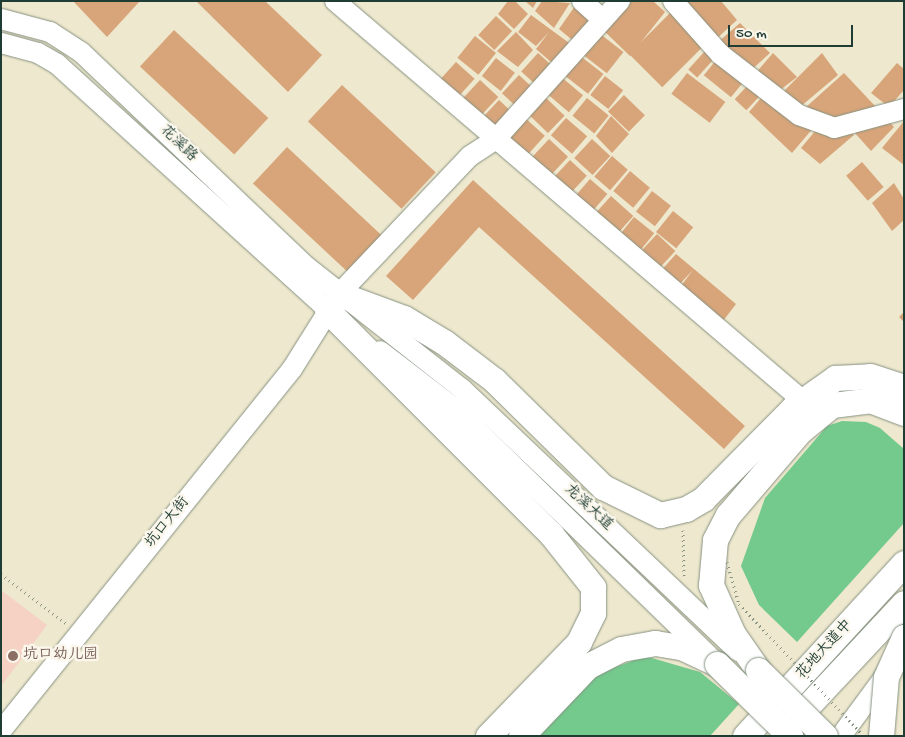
<!DOCTYPE html>
<html>
<head>
<meta charset="utf-8">
<style>
	body { margin:0 }
	#map { position:relative; width:905px; height:737px; overflow:hidden; background:#eee8ce; font-family:"Gochi Hand","LXGW WenKai TC",sans-serif }
	div>[style] { position:absolute }
	[style*='--x'] { left:calc(var(--x)*1px); top:calc(var(--y)*1px); width:calc(var(--w)*1px); rotate:calc(var(--a)*1deg) }
	.built>* { inset:0; background:#f5d2c3 }
	.green>* { inset:0; background:#74c98d }
	.building>* { inset:0; background:#d8a57a; transform-origin:0 0 }
	.path>* { height:3px; margin-top:-1.5px; transform-origin:0; background:repeating-linear-gradient(90deg,#869281 0 1px,transparent 0 5px) }
	.roads { filter:drop-shadow(0 0 1px #869281) drop-shadow(0 0 1px #869281) }
	.minor>* { height:20px; margin:-10px; padding:0 10px; transform-origin:10px; border-radius:10px; background:#fff }
	.major>* { height:25px; margin:-12.5px; padding:0 12.5px; transform-origin:12.5px; border-radius:12.5px; background:#fff }
	.path-bridge>* { height:3px; margin-top:-1.5px; transform-origin:0; background:repeating-linear-gradient(90deg,#869281 0 1px,transparent 0 5px) }
	.bridges { filter:drop-shadow(0 0 1px #869281) drop-shadow(0 0 1px #869281) }
	.major-bridge>* { height:25px; margin:-12.5px; padding:0 12.5px; transform-origin:12.5px; border-radius:12.5px; background:#fff }
	.dots>* { width:14px; height:14px; translate:-50% -50%; box-sizing:border-box; border:2px solid #fbf7ec; border-radius:50% }
	span { translate:-50% -50%; white-space:nowrap; text-align:center; line-height:1.15; -webkit-text-stroke:5px #fbf7ec; paint-order:stroke }
	.street-label { font-size:15px; color:#1f3d34 }
	.education-label { font-size:15px; color:#785e54 }
	.left { translate:0 -50%; text-align:left }
	.frame { position:absolute; inset:0; border:2px solid #1f3d34; pointer-events:none }
	.scale { position:absolute; left:728px; top:25px; width:125px; height:22px; box-sizing:border-box; border:2px solid #1f3d34; border-top:0; padding-left:6px; font-size:15px; line-height:18px; white-space:nowrap; color:#1f3d34; -webkit-text-stroke:4px #fbf7ec; paint-order:stroke }
</style>
</head>
<body>
<div id="map">
	<div class="built">
		<div style="clip-path:polygon(1px 590px,47px 625px,1px 686px)"></div>
	</div>
	<div class="green">
		<div style="clip-path:polygon(842px 421px,866px 422px,880px 428px,904px 449px,904px 523px,797px 642px,759px 605px,741px 566px,765px 498px,827px 426px)"></div>
		<div style="clip-path:polygon(645px 656px,700px 672px,739px 704px,710px 736px,537px 736px,597px 674px)"></div>
	</div>
	<div class="building">
		<div style="clip-path:polygon(73px 1px,140px 1px,107px 37px)"></div>
		<div style="clip-path:polygon(196px 1px,265px 1px,322px 55px,288px 92px)"></div>
		<div style="clip-path:polygon(508px 1px,515px 1px,528px 14px,514px 29px,498px 14px)"></div>
		<div style="clip-path:polygon(525px 1px,537px 1px,533px 8px)"></div>
		<div style="clip-path:polygon(542px 1px,570px 3px,554px 28px,535px 11px)"></div>
		<div style="clip-path:polygon(630px 1px,653px 1px,665px 12px,630px 56px,602px 29px)"></div>
		<div style="clip-path:polygon(681px 1px,721px 1px,737px 20px,714px 41px)"></div>
		<div style="clip-path:polygon(575px 6px,594px 24px,577px 44px,559px 29px)"></div>
		<div style="left:670px;top:13px;width:47px;height:58px;rotate:45deg"></div>
		<div style="clip-path:polygon(531px 15px,576px 48px,558px 68px,536px 49px,549px 32px,536px 46px,518px 32px)"></div>
		<div style="left:496px;top:16px;width:22px;height:26px;rotate:43deg"></div>
		<div style="clip-path:polygon(740px 23px,770px 53px,749px 72px,717px 43px)"></div>
		<div style="left:174px;top:30px;width:129px;height:50px;rotate:43deg"></div>
		<div style="clip-path:polygon(516px 32px,533px 50px,518px 67px,497px 51px)"></div>
		<div style="left:599px;top:33px;width:31px;height:27px;rotate:38deg"></div>
		<div style="left:475px;top:36px;width:27px;height:28px;rotate:39deg"></div>
		<div style="left:705px;top:51px;width:12px;height:25px;rotate:42deg"></div>
		<div style="left:538px;top:53px;width:24px;height:25px;rotate:42deg"></div>
		<div style="clip-path:polygon(773px 53px,797px 77px,775px 94px,754px 75px)"></div>
		<div style="clip-path:polygon(822px 53px,838px 75px,800px 107px,782px 93px)"></div>
		<div style="left:579px;top:55px;width:31px;height:25px;rotate:38deg"></div>
		<div style="left:496px;top:58px;width:24px;height:23px;rotate:38deg"></div>
		<div style="left:717px;top:59px;width:35px;height:21px;rotate:39deg"></div>
		<div style="left:456px;top:62px;width:25px;height:25px;rotate:42deg"></div>
		<div style="clip-path:polygon(897px 63px,904px 69px,904px 90px,889px 107px,871px 93px)"></div>
		<div style="left:687px;top:73px;width:48px;height:26px;rotate:37deg"></div>
		<div style="clip-path:polygon(844px 73px,875px 106px,859px 118px,834px 122px,814px 115px,806px 107px)"></div>
		<div style="left:519px;top:75px;width:25px;height:25px;rotate:43deg"></div>
		<div style="left:560px;top:76px;width:30px;height:22px;rotate:40deg"></div>
		<div style="left:605px;top:76px;width:23px;height:24px;rotate:38deg"></div>
		<div style="left:480px;top:80px;width:25px;height:26px;rotate:43deg"></div>
		<div style="left:749px;top:84px;width:16px;height:21px;rotate:43deg"></div>
		<div style="left:342px;top:85px;width:128px;height:50px;rotate:43deg"></div>
		<div style="left:543px;top:95px;width:30px;height:24px;rotate:44deg"></div>
		<div style="left:624px;top:95px;width:29px;height:23px;rotate:44deg"></div>
		<div style="left:587px;top:98px;width:28px;height:23px;rotate:39deg"></div>
		<div style="clip-path:polygon(761px 98px,814px 127px,792px 153px,749px 112px)"></div>
		<div style="left:499px;top:100px;width:22px;height:25px;rotate:43deg"></div>
		<div style="clip-path:polygon(611px 116px,629px 134px,612px 153px,596px 136px)"></div>
		<div style="clip-path:polygon(884px 116px,894px 127px,871px 151px,854px 132px)"></div>
		<div style="left:524px;top:117px;width:28px;height:29px;rotate:42deg"></div>
		<div style="left:566px;top:118px;width:28px;height:23px;rotate:41deg"></div>
		<div style="clip-path:polygon(904px 121px,904px 165px,882px 148px)"></div>
		<div style="clip-path:polygon(847px 128px,854px 135px,820px 164px,801px 148px,816px 130px)"></div>
		<div style="left:549px;top:139px;width:26px;height:29px;rotate:43deg"></div>
		<div style="left:592px;top:139px;width:25px;height:26px;rotate:43deg"></div>
		<div style="left:287px;top:147px;width:129px;height:50px;rotate:43deg"></div>
		<div style="left:612px;top:156px;width:21px;height:27px;rotate:41deg"></div>
		<div style="left:570px;top:160px;width:23px;height:27px;rotate:43deg"></div>
		<div style="left:862px;top:162px;width:33px;height:21px;rotate:49deg"></div>
		<div style="left:630px;top:171px;width:26px;height:26px;rotate:40deg"></div>
		<div style="left:590px;top:179px;width:23px;height:27px;rotate:41deg"></div>
		<div style="clip-path:polygon(473px 180px,745px 426px,724px 449px,479px 227px,413px 300px,386px 276px)"></div>
		<div style="clip-path:polygon(894px 183px,904px 199px,904px 220px,892px 231px,872px 203px)"></div>
		<div style="left:652px;top:191px;width:24px;height:26px;rotate:38deg"></div>
		<div style="left:611px;top:196px;width:30px;height:28px;rotate:42deg"></div>
		<div style="left:673px;top:211px;width:26px;height:27px;rotate:39deg"></div>
		<div style="left:634px;top:217px;width:26px;height:27px;rotate:39deg"></div>
		<div style="left:657px;top:234px;width:25px;height:30px;rotate:43deg"></div>
		<div style="clip-path:polygon(676px 254px,736px 304px,720px 325px,677px 291px,693px 270px,675px 289px,658px 274px)"></div>
		<div style="clip-path:polygon(904px 312px,904px 322px,899px 317px)"></div>
	</div>
	<div class="path">
		<div style="--x:683;--y:530;--w:46;--a:88.8"></div>
		<div style="--x:1;--y:574;--w:83;--a:37.1"></div>
	</div>
	<div class="roads">
		<div class="minor">
			<div style="--x:335;--y:1;--w:614;--a:40.51"></div>
			<div style="--x:582;--y:1;--w:28;--a:42"></div>
			<div style="--x:673;--y:1;--w:71;--a:48.4"></div>
			<div style="--x:720;--y:54;--w:100;--a:37.7"></div>
			<div style="--x:799;--y:115;--w:37;--a:20"></div>
			<div style="--x:834;--y:128;--w:73;--a:-15.2"></div>
			<div style="--x:1;--y:19;--w:51;--a:14.9"></div>
			<div style="--x:50;--y:32;--w:37;--a:33"></div>
			<div style="--x:81;--y:52;--w:312;--a:43.6"></div>
			<div style="--x:307;--y:267;--w:197;--a:38.2"></div>
			<div style="--x:462;--y:389;--w:381;--a:43.5"></div>
			<div style="--x:1;--y:43;--w:38;--a:15"></div>
			<div style="--x:38;--y:53;--w:22;--a:30"></div>
			<div style="--x:57;--y:64;--w:378;--a:42.2"></div>
			<div style="--x:380;--y:351;--w:92;--a:37.5"></div>
			<div style="--x:453;--y:407;--w:356;--a:44.2"></div>
			<div style="--x:1;--y:731;--w:464;--a:-51.2"></div>
			<div style="--x:292;--y:369;--w:89;--a:-57.9"></div>
			<div style="--x:339;--y:294;--w:190;--a:-46.5"></div>
			<div style="--x:470;--y:156;--w:31;--a:-33"></div>
			<div style="--x:496;--y:139;--w:186;--a:-48.1"></div>
			<div style="--x:841;--y:736;--w:81;--a:-53.6"></div>
		</div>
		<div class="major">
			<div style="--x:339;--y:294;--w:69;--a:20.3"></div>
			<div style="--x:404;--y:318;--w:47;--a:31"></div>
			<div style="--x:444;--y:342;--w:63;--a:37.2"></div>
			<div style="--x:494;--y:380;--w:153;--a:44.5"></div>
			<div style="--x:603;--y:487;--w:64;--a:26.2"></div>
			<div style="--x:660;--y:515;--w:27;--a:-13"></div>
			<div style="--x:686;--y:509;--w:20;--a:-30"></div>
			<div style="--x:703;--y:499;--w:128;--a:-45.3"></div>
			<div style="--x:793;--y:408;--w:52;--a:-35.5"></div>
			<div style="--x:835;--y:378;--w:35;--a:-3"></div>
			<div style="--x:870;--y:376;--w:36;--a:18"></div>
			<div style="--x:327;--y:310;--w:317;--a:45"></div>
			<div style="--x:551;--y:534;--w:68;--a:51.6"></div>
			<div style="--x:593;--y:587;--w:26;--a:90"></div>
			<div style="--x:593;--y:613;--w:32;--a:116"></div>
			<div style="--x:579;--y:642;--w:131;--a:134.1"></div>
			<div style="--x:758;--y:670;--w:44;--a:-124.8"></div>
			<div style="--x:733;--y:634;--w:54;--a:-114.2"></div>
			<div style="--x:711;--y:585;--w:45;--a:-84.9"></div>
			<div style="--x:715;--y:540;--w:28;--a:-63"></div>
			<div style="--x:728;--y:515;--w:111;--a:-49.4"></div>
			<div style="--x:800;--y:431;--w:41;--a:-39.1"></div>
			<div style="--x:832;--y:405;--w:38;--a:-7"></div>
			<div style="--x:870;--y:400;--w:36;--a:21"></div>
			<div style="--x:787;--y:728;--w:171;--a:-46.9"></div>
			<div style="--x:521;--y:736;--w:97;--a:-46.3"></div>
			<div style="--x:588;--y:666;--w:37;--a:-27"></div>
			<div style="--x:621;--y:649;--w:35;--a:-10"></div>
			<div style="--x:655;--y:643;--w:26;--a:9"></div>
			<div style="--x:681;--y:647;--w:40;--a:25"></div>
			<div style="--x:745;--y:736;--w:235;--a:-47.4"></div>
		</div>
	</div>
	<div class="path-bridge">
		<div style="--x:727;--y:562;--w:44;--a:74.1"></div>
		<div style="--x:739;--y:604;--w:178;--a:46.6"></div>
	</div>
	<div class="bridges">
		<div class="major-bridge">
			<div style="--x:717;--y:664;--w:103;--a:44.6"></div>
			<div style="--x:758;--y:670;--w:94;--a:44.6"></div>
			<div style="--x:881;--y:736;--w:59;--a:-85.2"></div>
			<div style="--x:886;--y:677;--w:44;--a:-65.8"></div>
		</div>
	</div>
	<div class="dots">
		<div style="left:13px;top:656px;background:#8d6e63"></div>
	</div>
	<div class="street-label">
		<span style="left:178px;top:144px;rotate:44deg">花溪路</span>
		<span style="left:588px;top:508px;rotate:43deg">龙溪大道</span>
		<span style="left:168px;top:523px;rotate:-51deg">坑口大街</span>
		<span style="left:825px;top:650px;rotate:-47deg">花地大道中</span>
	</div>
	<div class="education-label">
		<span class="left" style="left:23px;top:656px">坑口幼儿园</span>
	</div>
	<div class="frame"></div>
	<div class="scale">50 m</div>
</div>
</body>
</html>
